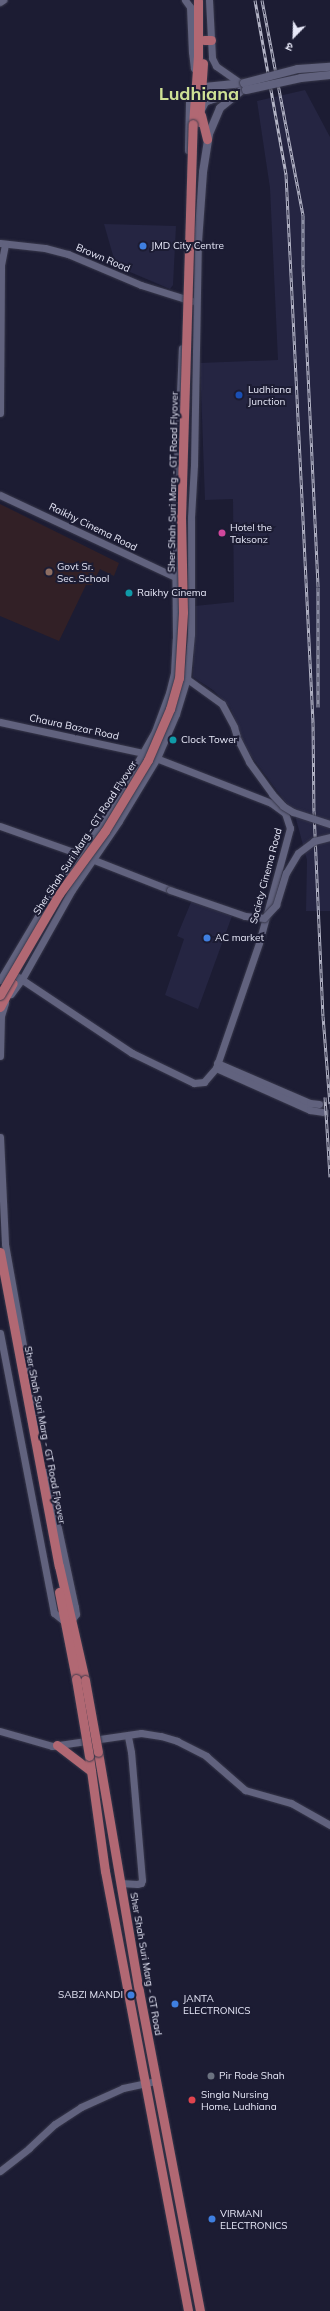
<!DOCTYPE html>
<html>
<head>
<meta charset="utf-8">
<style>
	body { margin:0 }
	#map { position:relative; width:330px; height:2311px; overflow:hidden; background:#1c1c33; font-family:Mulish,"Noto Sans Devanagari",sans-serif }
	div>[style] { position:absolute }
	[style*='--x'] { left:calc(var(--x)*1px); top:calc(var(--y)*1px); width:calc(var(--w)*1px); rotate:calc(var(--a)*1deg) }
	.built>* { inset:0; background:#252542 }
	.education>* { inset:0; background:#322026 }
	.tertiary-tunnel>* { height:7px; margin-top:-3.5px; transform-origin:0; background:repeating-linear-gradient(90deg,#3a3b51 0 7px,transparent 0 10.5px) }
	.roads { filter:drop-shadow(0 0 1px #38384b) drop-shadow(0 0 1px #38384b) }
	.tertiary>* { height:7px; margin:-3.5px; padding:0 3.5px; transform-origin:3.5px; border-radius:3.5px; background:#61627e }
	.secondary>* { height:8px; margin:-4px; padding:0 4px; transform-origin:4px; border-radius:4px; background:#61627e }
	.primary>* { height:9px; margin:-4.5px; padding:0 4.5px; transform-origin:4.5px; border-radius:4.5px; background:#b16873 }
	.rail>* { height:3px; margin-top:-1.5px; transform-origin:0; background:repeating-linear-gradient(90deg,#1c1c33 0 4.5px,#b2b3c5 0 9px); box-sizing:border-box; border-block:1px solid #b2b3c5 }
	.bridges { filter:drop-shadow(0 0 1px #38384b) drop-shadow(0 0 1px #38384b) }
	.tertiary-bridge>* { height:7px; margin:-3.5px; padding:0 3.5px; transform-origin:3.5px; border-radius:3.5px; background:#61627e }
	.secondary-bridge>* { height:8px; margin:-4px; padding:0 4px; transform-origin:4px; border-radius:4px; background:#61627e }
	.primary-bridge>* { height:9px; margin:-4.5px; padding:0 4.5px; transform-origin:4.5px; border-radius:4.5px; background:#b16873 }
	.dots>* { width:11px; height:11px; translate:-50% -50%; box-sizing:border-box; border:2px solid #1c1c33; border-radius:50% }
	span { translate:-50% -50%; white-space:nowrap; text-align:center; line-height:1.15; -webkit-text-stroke:4px #1c1c33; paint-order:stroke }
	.poi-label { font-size:10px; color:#e7e8f8 }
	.left { translate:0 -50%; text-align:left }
	.right { translate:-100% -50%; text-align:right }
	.street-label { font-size:10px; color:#e7e8f8 }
	.town-label { font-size:18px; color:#cee195; font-weight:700 }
	.north { position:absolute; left:274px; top:16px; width:40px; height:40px; -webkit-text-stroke:3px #1c1c33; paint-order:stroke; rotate:203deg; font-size:11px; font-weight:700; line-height:16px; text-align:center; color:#e7e8f8 }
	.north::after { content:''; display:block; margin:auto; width:14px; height:18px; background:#e7e8f8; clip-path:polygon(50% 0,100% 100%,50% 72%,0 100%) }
</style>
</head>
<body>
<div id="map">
	<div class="built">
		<div style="clip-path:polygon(305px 90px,330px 137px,330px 911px,306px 911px,307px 860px,295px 815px,246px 749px,230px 707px,213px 690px,193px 677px,195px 606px,234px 602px,233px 499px,205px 500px,200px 363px,278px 360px,270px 188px,257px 101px)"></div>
		<div style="clip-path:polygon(104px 224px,176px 226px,173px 285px,170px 289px,116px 266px)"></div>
		<div style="clip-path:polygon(192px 900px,232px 916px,198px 1009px,165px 995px,184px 939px,177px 936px)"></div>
	</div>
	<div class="education">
		<div style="clip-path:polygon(0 504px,119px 563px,114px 576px,100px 569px,92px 585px,86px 585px,59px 641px,0 616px)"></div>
	</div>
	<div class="tertiary-tunnel">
		<div style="--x:319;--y:1104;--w:11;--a:5"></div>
		<div style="--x:322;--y:1112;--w:8;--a:7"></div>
	</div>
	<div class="roads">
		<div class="tertiary">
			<div style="--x:185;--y:0;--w:9;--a:54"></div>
			<div style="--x:190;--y:7;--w:45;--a:87.5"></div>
			<div style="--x:192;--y:52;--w:16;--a:83"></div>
			<div style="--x:194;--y:68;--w:5;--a:53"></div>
			<div style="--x:209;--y:0;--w:58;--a:87"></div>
			<div style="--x:212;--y:58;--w:9;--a:63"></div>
			<div style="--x:216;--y:66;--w:29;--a:35"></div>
			<div style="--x:0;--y:2;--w:4;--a:-34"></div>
			<div style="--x:188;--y:150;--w:49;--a:-88.8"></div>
			<div style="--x:0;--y:243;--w:45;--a:6.3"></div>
			<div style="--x:45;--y:248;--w:24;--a:15"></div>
			<div style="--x:68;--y:254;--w:79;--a:23"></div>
			<div style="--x:141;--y:285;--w:53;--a:17.4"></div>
			<div style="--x:0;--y:413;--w:148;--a:-89.6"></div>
			<div style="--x:1;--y:265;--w:21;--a:-79"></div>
			<div style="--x:0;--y:495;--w:195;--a:25.1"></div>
			<div style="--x:183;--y:676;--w:48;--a:35.7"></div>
			<div style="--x:222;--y:704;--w:26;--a:62"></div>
			<div style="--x:234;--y:727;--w:14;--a:73"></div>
			<div style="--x:0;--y:722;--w:146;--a:12.2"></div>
			<div style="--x:143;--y:753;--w:137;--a:21.3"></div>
			<div style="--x:271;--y:803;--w:17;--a:36"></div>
			<div style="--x:285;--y:813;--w:16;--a:72"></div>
			<div style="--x:290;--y:828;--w:119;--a:105.1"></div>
			<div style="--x:259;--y:943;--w:132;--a:109"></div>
			<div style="--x:216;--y:1068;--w:18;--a:131"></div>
			<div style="--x:204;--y:1082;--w:10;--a:174"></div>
			<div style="--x:194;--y:1083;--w:69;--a:-154.2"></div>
			<div style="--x:132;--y:1053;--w:137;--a:-146.3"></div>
			<div style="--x:0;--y:826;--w:84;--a:19.5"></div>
			<div style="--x:94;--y:860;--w:82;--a:21.5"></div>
			<div style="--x:0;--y:980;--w:100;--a:-59.3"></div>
			<div style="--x:51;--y:894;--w:75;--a:-54.2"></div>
			<div style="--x:95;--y:833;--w:45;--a:-57.7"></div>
			<div style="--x:119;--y:795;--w:73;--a:-60.6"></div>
			<div style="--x:155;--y:731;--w:40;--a:-69.8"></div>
			<div style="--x:169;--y:693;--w:21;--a:-76"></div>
			<div style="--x:174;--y:673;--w:34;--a:-87"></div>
			<div style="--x:176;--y:639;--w:126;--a:-90.5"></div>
			<div style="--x:175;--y:513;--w:165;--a:-87.6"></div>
			<div style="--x:11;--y:994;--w:19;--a:-54"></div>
			<div style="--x:22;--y:979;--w:102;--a:-60.7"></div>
			<div style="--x:72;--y:890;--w:83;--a:-55.7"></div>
			<div style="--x:119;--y:821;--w:74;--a:-58.9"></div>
			<div style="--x:157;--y:758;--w:48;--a:-66.6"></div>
			<div style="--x:176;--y:714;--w:38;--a:-73"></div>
			<div style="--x:187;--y:678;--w:44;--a:-84.8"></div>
			<div style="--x:191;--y:634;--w:117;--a:-90"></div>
			<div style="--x:191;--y:517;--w:52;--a:-86.7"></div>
			<div style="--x:194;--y:465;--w:223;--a:-89"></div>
			<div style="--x:0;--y:1056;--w:40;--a:-88.6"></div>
			<div style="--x:1;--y:1016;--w:14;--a:-73"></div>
			<div style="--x:217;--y:1063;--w:101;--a:23.3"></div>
			<div style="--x:310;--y:1103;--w:9;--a:6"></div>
			<div style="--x:216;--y:1068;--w:103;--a:24.1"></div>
			<div style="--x:310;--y:1110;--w:12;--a:9"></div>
			<div style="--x:0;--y:1137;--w:107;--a:87.3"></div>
			<div style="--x:5;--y:1244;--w:189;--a:79.9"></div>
			<div style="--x:0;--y:1333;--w:285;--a:79.1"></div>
			<div style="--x:54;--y:1613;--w:14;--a:39"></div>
			<div style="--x:46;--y:1472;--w:138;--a:77.9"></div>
			<div style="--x:75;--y:1607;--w:7;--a:82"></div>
			<div style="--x:76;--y:1614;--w:9;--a:126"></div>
			<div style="--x:0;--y:1731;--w:54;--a:16.1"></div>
			<div style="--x:52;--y:1746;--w:90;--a:-8.3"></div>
			<div style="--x:141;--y:1733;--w:20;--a:9"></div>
			<div style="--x:161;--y:1736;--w:17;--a:17"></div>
			<div style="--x:177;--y:1741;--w:33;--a:27"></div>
			<div style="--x:206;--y:1756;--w:52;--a:41.1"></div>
			<div style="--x:245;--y:1790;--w:48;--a:15.8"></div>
			<div style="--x:291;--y:1803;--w:45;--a:29.4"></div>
			<div style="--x:120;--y:1883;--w:17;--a:3"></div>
			<div style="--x:137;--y:1884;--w:4;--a:-14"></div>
			<div style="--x:141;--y:1883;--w:3;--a:-72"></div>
			<div style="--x:142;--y:1880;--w:128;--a:-94.9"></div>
			<div style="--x:131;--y:1752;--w:16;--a:-101"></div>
			<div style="--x:0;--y:2171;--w:37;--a:-38"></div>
			<div style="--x:29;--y:2148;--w:35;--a:-43"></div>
			<div style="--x:55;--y:2124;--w:31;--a:-33"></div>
			<div style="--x:81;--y:2107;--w:46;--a:-24.3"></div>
			<div style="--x:123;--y:2088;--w:33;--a:-12"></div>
		</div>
		<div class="secondary">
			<div style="--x:195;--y:88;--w:49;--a:-5.8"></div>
			<div style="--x:200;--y:112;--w:11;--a:-63"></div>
			<div style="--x:205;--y:102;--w:5;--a:-22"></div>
			<div style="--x:210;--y:100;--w:26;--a:-16"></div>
			<div style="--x:198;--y:242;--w:70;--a:-85.9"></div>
			<div style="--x:203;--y:172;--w:38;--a:-81"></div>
			<div style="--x:209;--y:134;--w:28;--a:-67"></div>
			<div style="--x:220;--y:108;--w:27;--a:-39"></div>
		</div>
		<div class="primary">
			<div style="--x:204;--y:40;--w:7;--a:0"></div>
			<div style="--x:201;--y:115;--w:25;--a:76"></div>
			<div style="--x:199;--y:122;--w:59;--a:-86.1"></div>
			<div style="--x:193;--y:124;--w:68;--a:-85.8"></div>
			<div style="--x:198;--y:56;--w:56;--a:-90"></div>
			<div style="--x:0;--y:1007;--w:27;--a:-62"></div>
			<div style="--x:0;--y:1252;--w:319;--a:79.4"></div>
			<div style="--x:59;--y:1566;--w:117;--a:77.2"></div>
			<div style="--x:59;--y:1592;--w:89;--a:78.9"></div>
			<div style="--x:57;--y:1745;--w:43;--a:37.4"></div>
			<div style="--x:98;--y:1752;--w:242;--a:80.3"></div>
			<div style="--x:139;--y:1991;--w:326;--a:79.2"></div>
			<div style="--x:89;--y:1756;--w:116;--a:82.1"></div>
			<div style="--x:105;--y:1871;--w:448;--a:79.3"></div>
		</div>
	</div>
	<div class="rail">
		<div style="--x:255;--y:0;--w:177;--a:79.9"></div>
		<div style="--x:286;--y:174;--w:549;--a:87.18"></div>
		<div style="--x:313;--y:722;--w:89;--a:89.4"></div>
		<div style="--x:314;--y:811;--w:205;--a:87.5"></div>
		<div style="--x:323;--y:1016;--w:88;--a:85.5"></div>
		<div style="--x:262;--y:0;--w:219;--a:79.2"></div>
		<div style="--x:303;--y:215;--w:52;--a:90"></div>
		<div style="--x:303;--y:267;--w:320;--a:87.3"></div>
		<div style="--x:318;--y:587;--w:120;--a:90"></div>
		<div style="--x:325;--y:1097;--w:80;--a:86.4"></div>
	</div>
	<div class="bridges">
		<div class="tertiary-bridge">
			<div style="--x:238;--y:740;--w:25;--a:63"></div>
			<div style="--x:249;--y:762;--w:39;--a:54"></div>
			<div style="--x:272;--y:794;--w:16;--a:47"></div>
			<div style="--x:283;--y:806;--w:12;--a:31"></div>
			<div style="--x:293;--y:812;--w:39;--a:18"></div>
			<div style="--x:170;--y:890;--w:79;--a:19.1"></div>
			<div style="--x:245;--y:916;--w:19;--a:6"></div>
			<div style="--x:264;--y:918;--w:18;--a:-47"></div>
			<div style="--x:276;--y:905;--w:34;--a:-73"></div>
			<div style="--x:286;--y:873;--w:23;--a:-59"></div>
			<div style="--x:298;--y:853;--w:20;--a:-37"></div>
			<div style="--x:314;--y:841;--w:16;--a:-14"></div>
		</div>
		<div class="secondary-bridge">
			<div style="--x:244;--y:83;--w:56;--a:-14.5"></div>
			<div style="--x:298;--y:69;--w:32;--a:-4"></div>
			<div style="--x:246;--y:90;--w:56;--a:-12.3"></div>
			<div style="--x:301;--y:78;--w:29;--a:-6"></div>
		</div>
		<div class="primary-bridge">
			<div style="--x:0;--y:995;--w:117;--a:-59.7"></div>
			<div style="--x:59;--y:894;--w:78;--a:-53.9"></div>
			<div style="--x:105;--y:831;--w:83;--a:-58.8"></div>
			<div style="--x:148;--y:760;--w:56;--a:-66.7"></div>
			<div style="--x:170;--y:709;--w:32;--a:-74"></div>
			<div style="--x:179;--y:678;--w:66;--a:-86.5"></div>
			<div style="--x:183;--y:612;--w:94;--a:-91.2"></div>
			<div style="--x:181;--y:518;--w:394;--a:-88.3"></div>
			<div style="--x:76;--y:1679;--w:78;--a:80.4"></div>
			<div style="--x:85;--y:1680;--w:73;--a:79.8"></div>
		</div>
	</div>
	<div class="dots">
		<div style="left:143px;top:246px;background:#3f7fe0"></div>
		<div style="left:239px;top:395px;background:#1a4fb4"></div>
		<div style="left:222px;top:533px;background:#d1479c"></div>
		<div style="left:49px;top:572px;background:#8d6e63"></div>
		<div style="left:129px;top:593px;background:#0f9aa8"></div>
		<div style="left:173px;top:740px;background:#0f9aa8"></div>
		<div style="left:207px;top:938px;background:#3f7fe0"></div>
		<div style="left:131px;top:1995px;background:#3f7fe0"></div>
		<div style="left:175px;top:2004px;background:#3f7fe0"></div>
		<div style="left:211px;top:2076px;background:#6b7280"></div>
		<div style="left:192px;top:2100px;background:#e0444e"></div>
		<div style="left:212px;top:2219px;background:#3f7fe0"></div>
	</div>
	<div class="poi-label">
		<span class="left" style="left:151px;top:246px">JMD City Centre</span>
		<span class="left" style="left:248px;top:395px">Ludhiana<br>Junction</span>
		<span class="left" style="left:230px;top:533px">Hotel the<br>Taksonz</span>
		<span class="left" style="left:57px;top:572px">Govt Sr.<br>Sec. School</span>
		<span class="left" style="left:137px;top:593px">Raikhy Cinema</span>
		<span class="left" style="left:181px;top:740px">Clock Tower</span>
		<span class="left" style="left:215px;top:938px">AC market</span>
		<span class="right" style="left:123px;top:1995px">SABZI MANDI</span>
		<span class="left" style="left:183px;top:2004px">JANTA<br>ELECTRONICS</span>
		<span class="left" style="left:219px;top:2076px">Pir Rode Shah</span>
		<span class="left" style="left:201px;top:2100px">Singla Nursing<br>Home, Ludhiana</span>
		<span class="left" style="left:220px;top:2219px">VIRMANI<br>ELECTRONICS</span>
	</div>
	<div class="street-label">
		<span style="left:103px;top:258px;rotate:23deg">Brown Road</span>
		<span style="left:173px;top:482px;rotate:-89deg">Sher Shah Suri Marg - GT Road Flyover</span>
		<span style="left:93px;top:527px;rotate:26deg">Raikhy Cinema Road</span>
		<span style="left:74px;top:727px;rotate:12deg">Chaura Bazar Road</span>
		<span style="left:85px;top:838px;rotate:-57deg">Sher Shah Suri Marg - GT Road Flyover</span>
		<span style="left:266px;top:876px;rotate:-75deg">Society Cinema Road</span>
		<span style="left:45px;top:1435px;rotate:79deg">Sher Shah Suri Marg - GT Road Flyover</span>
		<span style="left:146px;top:1964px;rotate:80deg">Sher Shah Suri Marg - GT Road</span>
	</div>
	<div class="town-label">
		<span style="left:199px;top:94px">Ludhiana</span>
	</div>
	<div class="north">उ</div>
</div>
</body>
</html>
